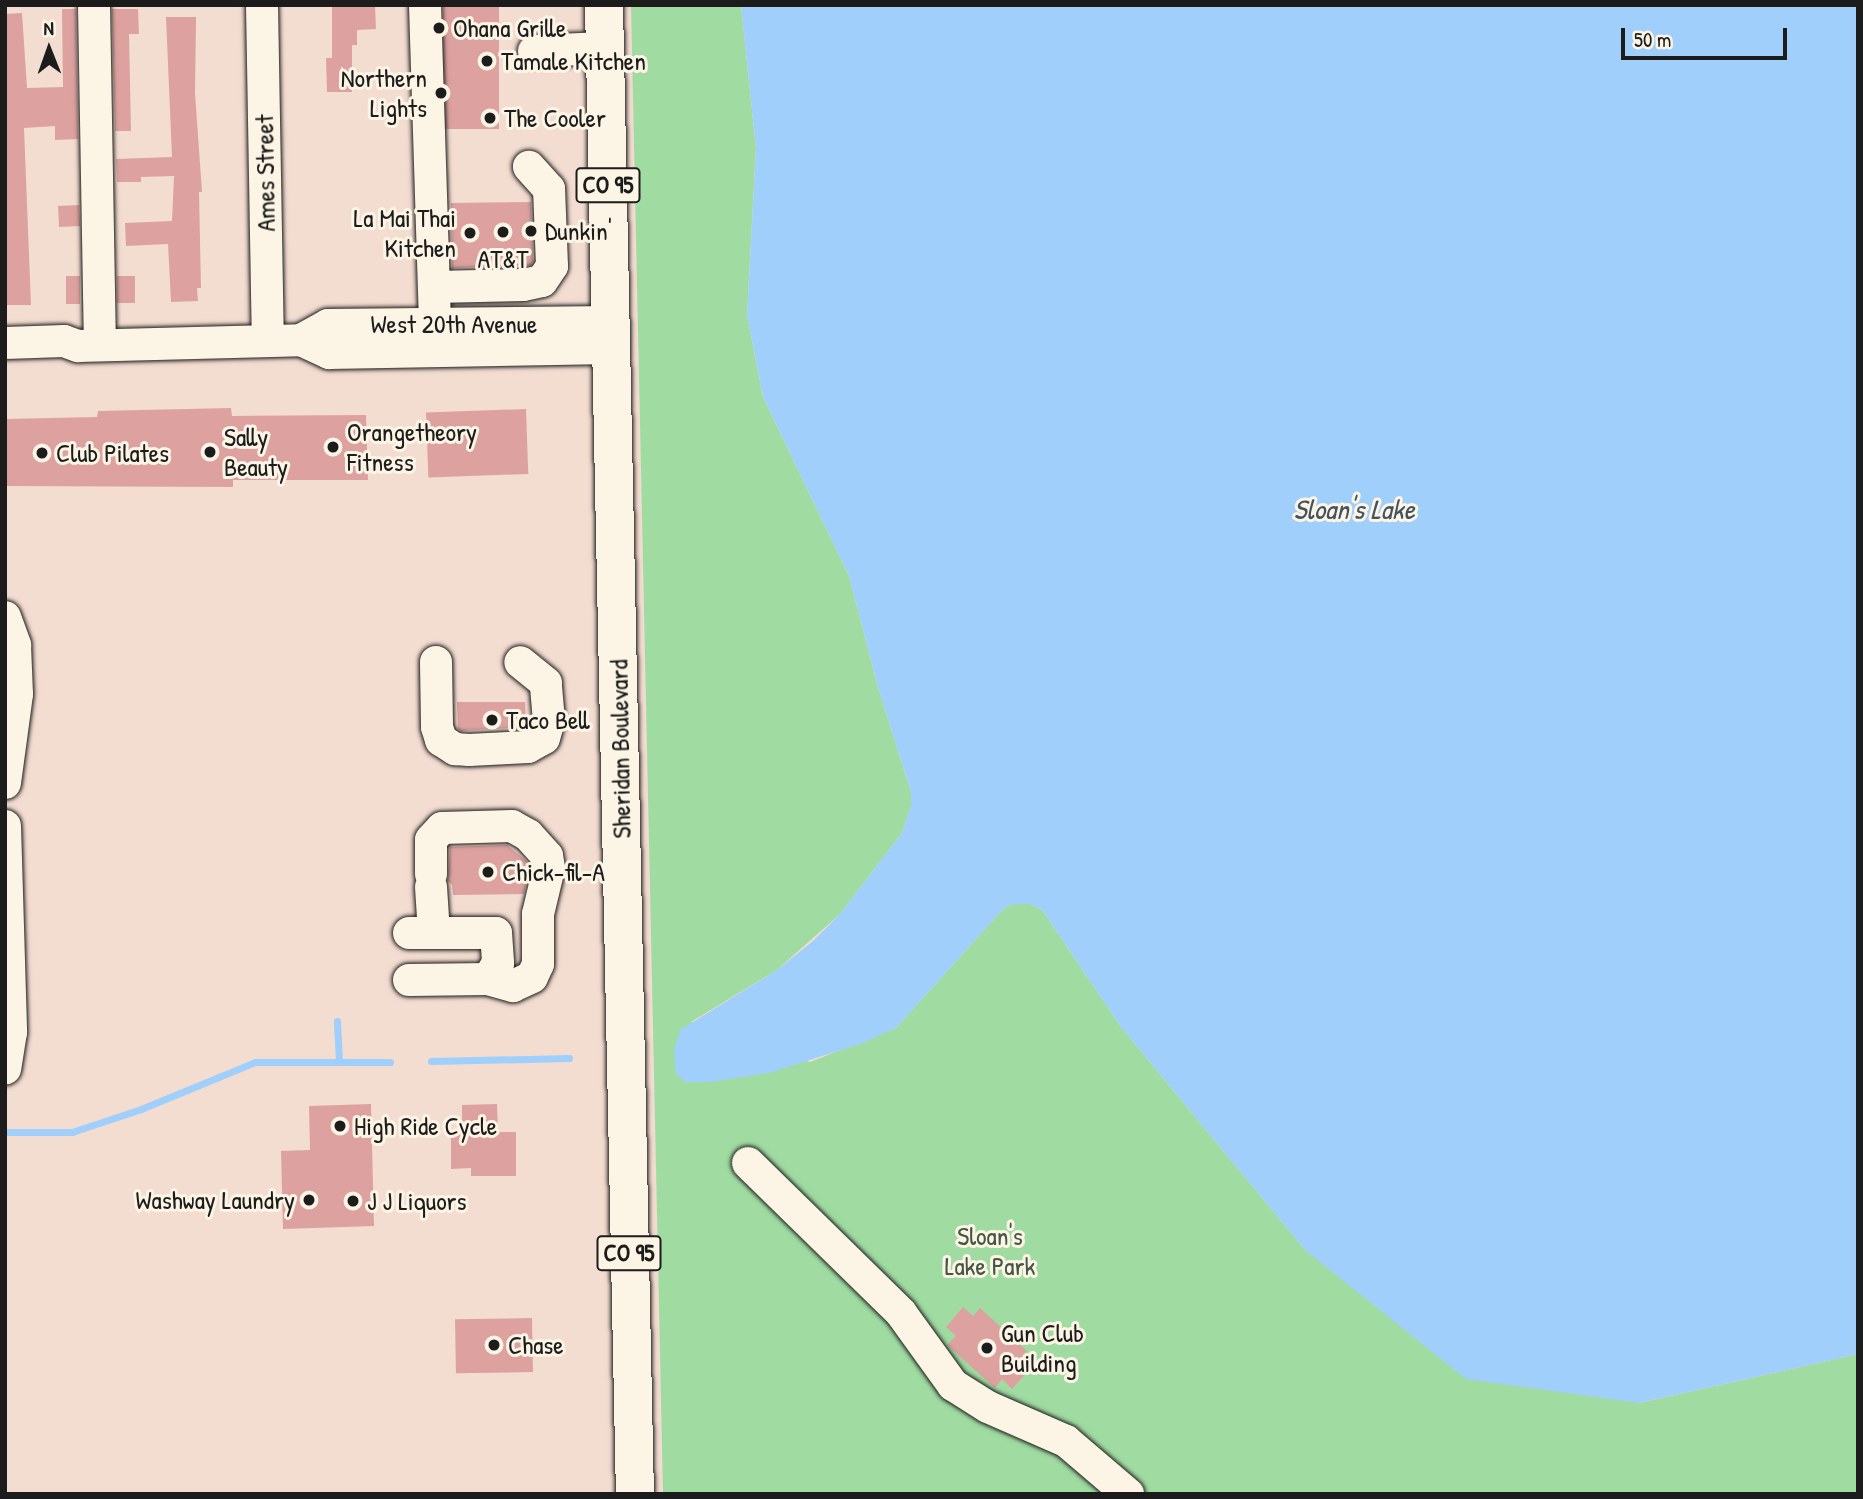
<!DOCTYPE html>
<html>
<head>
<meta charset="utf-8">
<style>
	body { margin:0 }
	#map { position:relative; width:1863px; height:1499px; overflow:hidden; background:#f3dcd0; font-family:"Patrick Hand",sans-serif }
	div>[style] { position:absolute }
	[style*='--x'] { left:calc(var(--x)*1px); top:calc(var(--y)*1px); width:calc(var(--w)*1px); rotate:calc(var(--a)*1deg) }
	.green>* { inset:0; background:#a0dca2 }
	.water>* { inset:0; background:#a0cffc }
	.stream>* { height:7px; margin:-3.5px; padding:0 3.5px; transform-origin:3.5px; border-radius:3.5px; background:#a0cffc }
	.building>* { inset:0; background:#dda29f; transform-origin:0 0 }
	.roads { filter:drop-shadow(0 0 2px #1c1c1c) drop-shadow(0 0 2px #1c1c1c) }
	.minor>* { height:32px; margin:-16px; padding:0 16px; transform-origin:16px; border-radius:16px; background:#fcf5e5 }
	.major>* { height:38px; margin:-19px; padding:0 19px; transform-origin:19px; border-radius:19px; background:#fcf5e5 }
	.dots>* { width:19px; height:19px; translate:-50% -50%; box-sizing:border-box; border:4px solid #fcf5e5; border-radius:50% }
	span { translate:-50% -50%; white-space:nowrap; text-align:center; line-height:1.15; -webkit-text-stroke:6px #fcf5e5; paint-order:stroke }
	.shield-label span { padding:2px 5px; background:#fcf5e5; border:2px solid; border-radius:5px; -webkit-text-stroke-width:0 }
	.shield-label { font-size:24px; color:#1c1c1c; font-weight:700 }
	.poi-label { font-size:26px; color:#1c1c1c }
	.left { translate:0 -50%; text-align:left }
	.right { translate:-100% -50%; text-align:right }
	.street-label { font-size:26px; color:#1c1c1c }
	.park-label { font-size:26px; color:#445644 }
	.water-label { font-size:28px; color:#44525f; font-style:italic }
	.frame { position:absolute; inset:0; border:7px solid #1c1c1c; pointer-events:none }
	.north { position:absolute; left:14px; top:14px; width:70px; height:70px; -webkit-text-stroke:5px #fcf5e5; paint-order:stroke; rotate:359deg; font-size:19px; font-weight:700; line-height:28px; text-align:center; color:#1c1c1c }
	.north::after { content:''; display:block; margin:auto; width:24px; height:32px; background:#1c1c1c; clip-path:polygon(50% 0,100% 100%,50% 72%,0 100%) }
	.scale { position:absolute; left:1621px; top:28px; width:166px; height:32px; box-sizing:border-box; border:4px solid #1c1c1c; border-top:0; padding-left:9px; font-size:21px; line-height:24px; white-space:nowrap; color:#1c1c1c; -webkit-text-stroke:5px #fcf5e5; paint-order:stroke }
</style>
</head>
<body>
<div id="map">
	<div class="green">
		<div style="clip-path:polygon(631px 5px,741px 5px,756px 148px,747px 315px,763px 397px,849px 576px,878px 687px,911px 792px,911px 806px,902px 833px,840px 914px,777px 970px,691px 1022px,810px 1062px,896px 1028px,1003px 909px,1012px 904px,1031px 904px,1043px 911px,1121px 1027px,1305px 1250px,1639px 1403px,1858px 1354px,1858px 1494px,663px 1494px)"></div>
	</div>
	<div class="water">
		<div style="clip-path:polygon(741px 5px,1858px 5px,1858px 1354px,1639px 1403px,1466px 1379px,1305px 1250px,1121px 1027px,1043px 911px,1031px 904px,1012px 904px,1003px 909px,896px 1028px,860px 1044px,769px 1073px,710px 1082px,686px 1082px,676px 1074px,674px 1051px,680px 1030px,777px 970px,813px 941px,840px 914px,902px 833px,911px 806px,911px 792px,878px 687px,849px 576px,763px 397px,747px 315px,756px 148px)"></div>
	</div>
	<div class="stream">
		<div style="--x:337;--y:1021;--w:41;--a:87.2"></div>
		<div style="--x:431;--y:1061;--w:138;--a:-1.2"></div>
		<div style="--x:5;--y:1132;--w:67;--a:0"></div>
		<div style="--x:72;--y:1132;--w:73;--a:-18.4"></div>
		<div style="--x:141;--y:1109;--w:123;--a:-22.4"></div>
		<div style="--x:255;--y:1062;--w:135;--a:0"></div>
	</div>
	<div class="building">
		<div style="clip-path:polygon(332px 5px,375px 5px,376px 29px,357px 30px,357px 45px,352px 45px,352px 92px,327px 92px,326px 58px,332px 58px)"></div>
		<div style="left:443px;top:5px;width:56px;height:124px"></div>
		<div style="clip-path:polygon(62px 9px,76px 9px,78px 139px,55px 140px,55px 126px,24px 128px,31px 305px,5px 305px,5px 14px,22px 13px,27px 88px,63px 87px)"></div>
		<div style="clip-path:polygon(112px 9px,138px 9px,139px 34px,129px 34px,131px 131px,115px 131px)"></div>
		<div style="clip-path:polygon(166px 17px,196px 17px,195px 93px,202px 192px,199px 192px,201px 288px,197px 288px,198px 301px,171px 302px,168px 244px,126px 246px,125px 223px,172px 221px,174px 176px,141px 177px,141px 182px,117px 182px,116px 159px,172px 157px)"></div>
		<div style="clip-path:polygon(531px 202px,533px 261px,531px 265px,452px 268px,451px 203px)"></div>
		<div style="left:79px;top:205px;width:21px;height:21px;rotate:87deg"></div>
		<div style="left:66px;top:276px;width:14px;height:28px"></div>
		<div style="left:117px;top:276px;width:18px;height:27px"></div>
		<div style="clip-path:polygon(231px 408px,232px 416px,366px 415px,368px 480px,233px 480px,233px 487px,5px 486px,5px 419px,97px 417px,98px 411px)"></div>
		<div style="left:526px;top:409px;width:65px;height:100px;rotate:88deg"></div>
		<div style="clip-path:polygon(457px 702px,525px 702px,526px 727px,461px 731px,458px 729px)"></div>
		<div style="clip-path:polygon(507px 845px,530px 864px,524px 894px,453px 895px,452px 885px,448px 881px,450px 847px)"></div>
		<div style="clip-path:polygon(371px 1104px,374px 1226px,283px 1229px,281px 1151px,310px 1150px,309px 1106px)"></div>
		<div style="clip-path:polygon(497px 1104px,498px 1132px,516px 1132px,516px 1176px,471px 1176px,471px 1168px,451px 1169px,451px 1133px,462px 1133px,462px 1105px)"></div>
		<div style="clip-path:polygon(963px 1307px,973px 1316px,980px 1308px,1027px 1351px,1020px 1359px,1031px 1368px,1012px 1389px,1002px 1379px,995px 1388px,947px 1345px,956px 1336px,946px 1327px)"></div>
		<div style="left:532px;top:1318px;width:54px;height:77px;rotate:89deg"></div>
	</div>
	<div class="roads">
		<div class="minor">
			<div style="--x:94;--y:5;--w:340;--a:89"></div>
			<div style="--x:262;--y:5;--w:336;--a:89"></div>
			<div style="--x:425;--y:5;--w:319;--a:88.2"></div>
			<div style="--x:534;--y:51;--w:71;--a:-2.4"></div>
			<div style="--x:435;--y:287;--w:88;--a:-1.3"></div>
			<div style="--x:523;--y:285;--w:19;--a:-12"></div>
			<div style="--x:542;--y:281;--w:18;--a:-56"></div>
			<div style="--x:552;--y:266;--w:77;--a:-92.2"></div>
			<div style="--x:549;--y:189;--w:30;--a:-132"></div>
			<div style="--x:301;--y:340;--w:31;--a:-29"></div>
			<div style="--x:328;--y:325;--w:283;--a:-0.6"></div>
			<div style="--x:5;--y:343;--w:59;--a:-1.9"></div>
			<div style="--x:64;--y:341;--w:15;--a:20"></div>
			<div style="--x:78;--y:346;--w:223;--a:-1.5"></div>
			<div style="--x:301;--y:340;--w:31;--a:25"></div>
			<div style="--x:329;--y:353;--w:283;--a:-1"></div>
			<div style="--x:5;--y:617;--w:30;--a:70"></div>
			<div style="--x:15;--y:645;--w:49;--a:87.7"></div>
			<div style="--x:17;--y:694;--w:90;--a:97.7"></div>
			<div style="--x:436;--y:662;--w:65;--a:89.1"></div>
			<div style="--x:437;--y:727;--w:14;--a:73"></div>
			<div style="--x:441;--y:740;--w:17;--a:33"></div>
			<div style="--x:455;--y:749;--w:14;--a:4"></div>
			<div style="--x:469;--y:750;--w:59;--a:-2.9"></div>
			<div style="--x:528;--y:747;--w:18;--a:-29"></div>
			<div style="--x:544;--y:738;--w:18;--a:-74"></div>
			<div style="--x:549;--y:721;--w:38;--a:-95"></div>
			<div style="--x:546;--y:683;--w:33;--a:-141"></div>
			<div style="--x:5;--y:826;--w:206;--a:88.3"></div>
			<div style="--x:11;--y:1032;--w:37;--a:99"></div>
			<div style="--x:431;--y:887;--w:46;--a:86.3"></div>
			<div style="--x:409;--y:933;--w:87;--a:0"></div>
			<div style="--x:496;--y:933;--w:30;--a:86"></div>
			<div style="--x:498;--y:963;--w:19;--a:122"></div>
			<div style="--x:409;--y:980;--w:79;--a:-0.7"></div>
			<div style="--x:488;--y:979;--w:26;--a:16"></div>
			<div style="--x:513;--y:986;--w:21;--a:-25"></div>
			<div style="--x:532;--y:977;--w:14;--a:-65"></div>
			<div style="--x:538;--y:964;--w:50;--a:-90"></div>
			<div style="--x:538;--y:914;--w:47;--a:-76.6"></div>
			<div style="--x:549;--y:868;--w:12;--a:-99"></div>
			<div style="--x:547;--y:856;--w:28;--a:-132"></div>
			<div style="--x:528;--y:835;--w:18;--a:-151"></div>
			<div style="--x:512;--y:826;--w:70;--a:178.4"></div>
			<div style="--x:442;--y:828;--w:16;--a:133"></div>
			<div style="--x:431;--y:840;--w:34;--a:90"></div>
			<div style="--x:748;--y:1163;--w:214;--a:44.4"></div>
			<div style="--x:901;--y:1313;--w:89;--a:54.2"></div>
			<div style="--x:953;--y:1385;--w:41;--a:32.2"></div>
			<div style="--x:988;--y:1407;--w:85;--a:23.6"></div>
			<div style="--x:1066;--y:1441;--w:82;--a:40.5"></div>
		</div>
		<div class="major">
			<div style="--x:604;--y:5;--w:1489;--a:88.81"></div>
		</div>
	</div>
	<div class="dots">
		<div style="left:439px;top:28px;background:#1c1c1c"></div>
		<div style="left:487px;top:61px;background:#1c1c1c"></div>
		<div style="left:441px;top:93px;background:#1c1c1c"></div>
		<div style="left:490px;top:118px;background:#1c1c1c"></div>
		<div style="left:531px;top:231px;background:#1c1c1c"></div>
		<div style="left:503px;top:232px;background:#1c1c1c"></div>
		<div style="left:470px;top:233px;background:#1c1c1c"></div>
		<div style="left:333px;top:447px;background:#1c1c1c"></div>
		<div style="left:210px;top:452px;background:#1c1c1c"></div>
		<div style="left:42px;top:453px;background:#1c1c1c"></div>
		<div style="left:492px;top:720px;background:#1c1c1c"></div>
		<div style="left:488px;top:872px;background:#1c1c1c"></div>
		<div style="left:340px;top:1126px;background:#1c1c1c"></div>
		<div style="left:309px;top:1200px;background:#1c1c1c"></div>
		<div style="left:353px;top:1201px;background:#1c1c1c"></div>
		<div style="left:494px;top:1345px;background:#1c1c1c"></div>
		<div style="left:987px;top:1348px;background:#1c1c1c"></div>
	</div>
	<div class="shield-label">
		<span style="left:608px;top:185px">CO 95</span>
		<span style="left:629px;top:1253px">CO 95</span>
	</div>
	<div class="poi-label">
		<span class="left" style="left:453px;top:28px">Ohana Grille</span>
		<span class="left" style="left:501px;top:61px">Tamale Kitchen</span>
		<span class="right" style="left:427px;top:93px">Northern<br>Lights</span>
		<span class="left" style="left:504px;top:118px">The Cooler</span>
		<span class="right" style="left:456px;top:233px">La Mai Thai<br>Kitchen</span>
		<span class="left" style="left:545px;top:231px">Dunkin'</span>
		<span style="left:503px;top:259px">AT&amp;T</span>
		<span class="left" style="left:347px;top:447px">Orangetheory<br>Fitness</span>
		<span class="left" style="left:224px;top:452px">Sally<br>Beauty</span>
		<span class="left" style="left:56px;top:453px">Club Pilates</span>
		<span class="left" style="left:506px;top:720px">Taco Bell</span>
		<span class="left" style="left:502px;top:872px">Chick-fil-A</span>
		<span class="left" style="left:354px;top:1126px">High Ride Cycle</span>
		<span class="right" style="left:295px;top:1200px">Washway Laundry</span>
		<span class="left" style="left:367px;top:1201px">J J Liquors</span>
		<span class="left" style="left:1001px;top:1348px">Gun Club<br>Building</span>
		<span class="left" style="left:508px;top:1345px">Chase</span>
	</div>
	<div class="street-label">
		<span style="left:265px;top:173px;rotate:-91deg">Ames Street</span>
		<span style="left:454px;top:324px">West 20th Avenue</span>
		<span style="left:620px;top:749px;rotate:-91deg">Sheridan Boulevard</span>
	</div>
	<div class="park-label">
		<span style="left:990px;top:1251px">Sloan's<br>Lake Park</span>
	</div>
	<div class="water-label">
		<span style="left:1354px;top:509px">Sloan's Lake</span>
	</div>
	<div class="frame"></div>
	<div class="north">N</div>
	<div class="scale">50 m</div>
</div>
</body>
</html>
